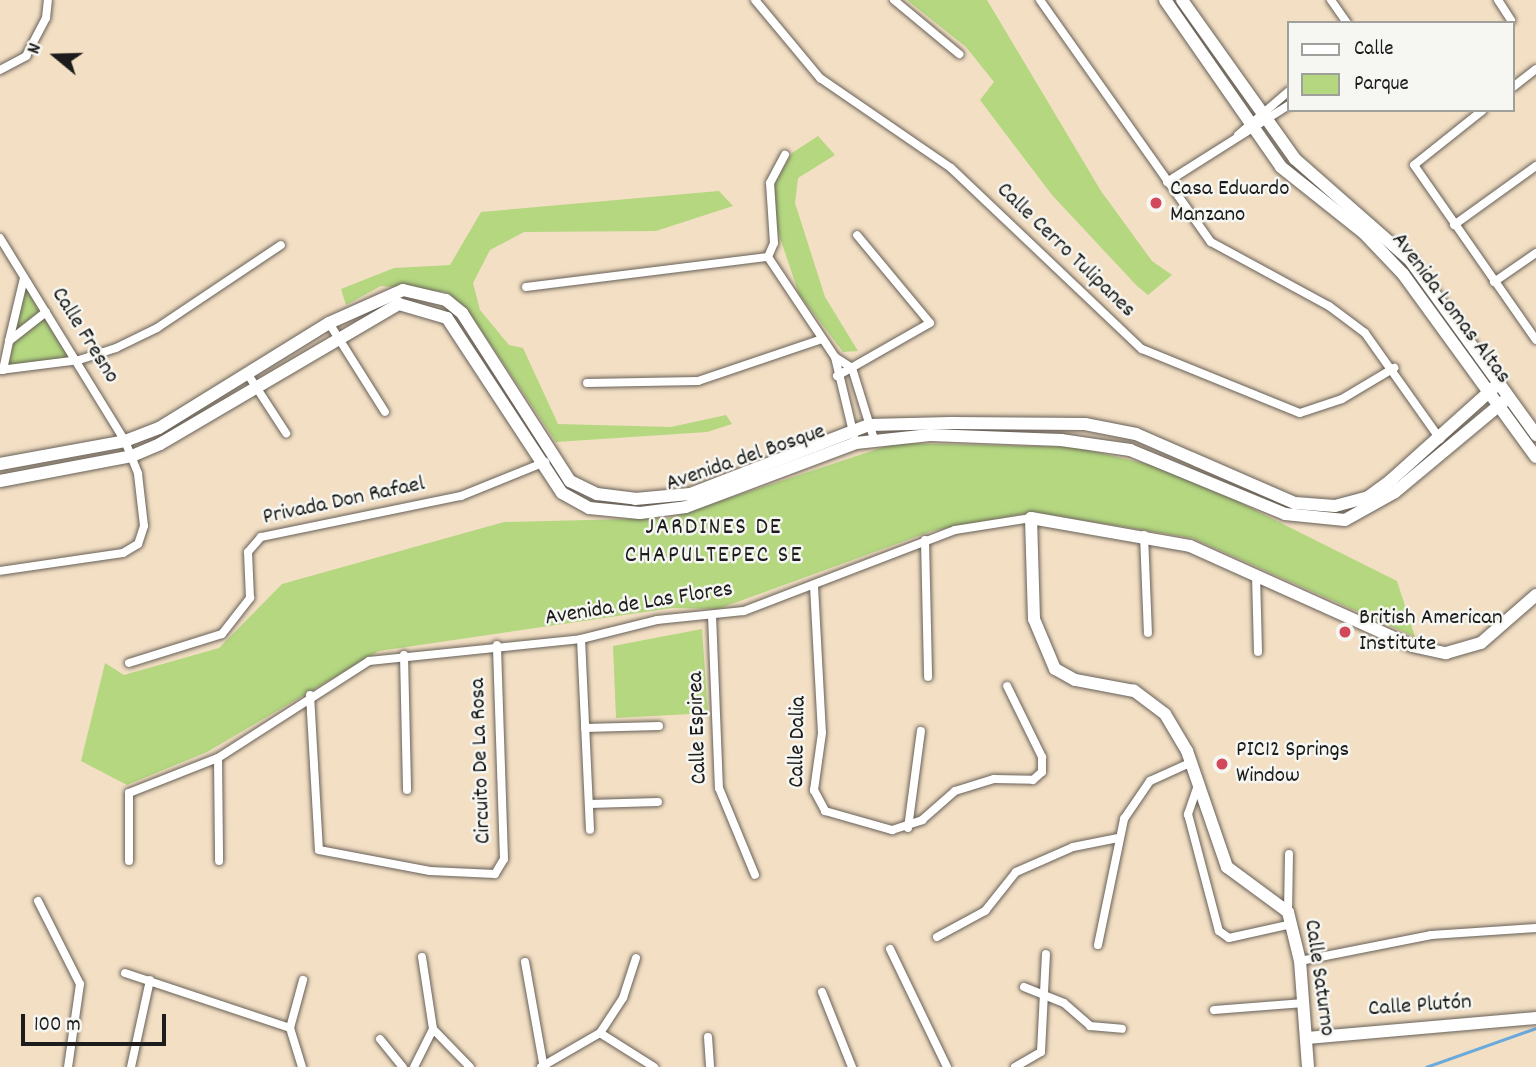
<!DOCTYPE html>
<html>
<head>
<meta charset="utf-8">
<style>
	body { margin:0 }
	#map { position:relative; width:1536px; height:1067px; overflow:hidden; background:#f3dfc4; font-family:Dekko,sans-serif }
	div>[style] { position:absolute }
	[style*='--x'] { left:calc(var(--x)*1px); top:calc(var(--y)*1px); width:calc(var(--w)*1px); rotate:calc(var(--a)*1deg) }
	.green>* { inset:0; background:#b4d780 }
	.stream>* { height:2.5px; margin:-1.25px; padding:0 1.25px; transform-origin:1.25px; border-radius:1.25px; background:#6aa9dc }
	.roads { filter:drop-shadow(0 0 2px #676057) drop-shadow(0 0 2px #676057) }
	.street>* { height:8px; margin:-4px; padding:0 4px; transform-origin:4px; border-radius:4px; background:#fff }
	.secondary>* { height:12px; margin:-6px; padding:0 6px; transform-origin:6px; border-radius:6px; background:#fff }
	.dots>* { width:19px; height:19px; translate:-50% -50%; box-sizing:border-box; border:4px solid #f6f6f2; border-radius:50% }
	span { translate:-50% -50%; white-space:nowrap; text-align:center; line-height:1.15; -webkit-text-stroke:5px #f6f6f2; paint-order:stroke }
	.poi-label { font-size:23px; color:#1c1c1c }
	.left { translate:0 -50%; text-align:left }
	.street-label { font-size:23px; color:#1c1c1c }
	.neighbourhood-label { font-size:24px; color:#1c1c1c; letter-spacing:2px }
	.legend { position:absolute; left:1287px; top:21px; width:228px; height:91px; box-sizing:border-box; background:#f6f6f2; border:2px solid #9f9f9c; margin:0; padding:9px 12px; list-style:none; font-size:21px; color:#1c1c1c }
	.legend li { display:flex; align-items:center; gap:14px; height:35px }
	.legend b { width:35px; border:2px solid #9f9f9c }
	.north { position:absolute; left:21px; top:21px; width:70px; height:70px; -webkit-text-stroke:5px #f6f6f2; paint-order:stroke; rotate:289deg; font-size:19px; font-weight:700; line-height:28px; text-align:center; color:#1c1c1c }
	.north::after { content:''; display:block; margin:auto; width:24px; height:32px; background:#1c1c1c; clip-path:polygon(50% 0,100% 100%,50% 72%,0 100%) }
	.scale { position:absolute; left:21px; top:1014px; width:145px; height:32px; box-sizing:border-box; border:4px solid #1c1c1c; border-top:0; padding-left:9px; font-size:21px; line-height:24px; white-space:nowrap; color:#1c1c1c; -webkit-text-stroke:5px #f6f6f2; paint-order:stroke }
</style>
</head>
<body>
<div id="map">
	<div class="green">
		<div style="clip-path:polygon(907px 0,987px 0,1101px 191px,1152px 261px,1172px 275px,1148px 295px,1137px 286px,1052px 195px,980px 100px,994px 82px,966px 47px)"></div>
		<div style="clip-path:polygon(818px 136px,835px 155px,798px 178px,795px 203px,825px 297px,858px 351px,843px 352px,799px 294px,778px 232px,772px 189px,792px 153px)"></div>
		<div style="clip-path:polygon(719px 191px,733px 206px,656px 231px,524px 232px,490px 250px,473px 283px,480px 310px,509px 345px,523px 348px,558px 424px,671px 427px,726px 415px,732px 424px,707px 432px,556px 442px,467px 309px,446px 292px,381px 286px,346px 305px,341px 289px,394px 268px,450px 265px,481px 212px)"></div>
		<div style="clip-path:polygon(24px 278px,79px 360px,3px 370px)"></div>
		<div style="clip-path:polygon(896px 443px,1074px 447px,1177px 471px,1397px 581px,1415px 637px,1192px 538px,1033px 512px,932px 531px,718px 609px,672px 608px,379px 651px,207px 752px,127px 785px,81px 761px,105px 663px,124px 675px,219px 648px,282px 584px,504px 522px,669px 518px)"></div>
		<div style="clip-path:polygon(702px 629px,708px 713px,616px 718px,613px 646px)"></div>
	</div>
	<div class="stream">
		<div style="--x:1426;--y:1067;--w:117;--a:-19.5"></div>
	</div>
	<div class="roads">
		<div class="street">
			<div style="--x:755;--y:0;--w:102;--a:50.2"></div>
			<div style="--x:820;--y:78;--w:159;--a:34.5"></div>
			<div style="--x:951;--y:168;--w:263;--a:43.5"></div>
			<div style="--x:1142;--y:349;--w:170;--a:22.1"></div>
			<div style="--x:1300;--y:413;--w:44;--a:-18.4"></div>
			<div style="--x:1342;--y:399;--w:61;--a:-30.8"></div>
			<div style="--x:894;--y:0;--w:85;--a:39.7"></div>
			<div style="--x:1040;--y:0;--w:296;--a:54.8"></div>
			<div style="--x:1211;--y:242;--w:134;--a:28.5"></div>
			<div style="--x:1329;--y:306;--w:45;--a:36.9"></div>
			<div style="--x:1365;--y:333;--w:130;--a:54.7"></div>
			<div style="--x:1331;--y:0;--w:28;--a:55"></div>
			<div style="--x:1498;--y:0;--w:24;--a:57"></div>
			<div style="--x:0;--y:70;--w:30;--a:-28"></div>
			<div style="--x:26;--y:56;--w:43;--a:-62.2"></div>
			<div style="--x:46;--y:18;--w:18;--a:-84"></div>
			<div style="--x:1513;--y:87;--w:29;--a:-38"></div>
			<div style="--x:1483;--y:110;--w:88;--a:141.4"></div>
			<div style="--x:1414;--y:165;--w:213;--a:55.1"></div>
			<div style="--x:1238;--y:135;--w:67;--a:-40.8"></div>
			<div style="--x:1167;--y:182;--w:144;--a:-32.3"></div>
			<div style="--x:1454;--y:225;--w:101;--a:-35.7"></div>
			<div style="--x:0;--y:238;--w:238;--a:58.4"></div>
			<div style="--x:125;--y:441;--w:35;--a:68"></div>
			<div style="--x:138;--y:474;--w:52;--a:83.4"></div>
			<div style="--x:144;--y:526;--w:19;--a:108"></div>
			<div style="--x:138;--y:544;--w:17;--a:149"></div>
			<div style="--x:123;--y:553;--w:124;--a:171.7"></div>
			<div style="--x:768;--y:257;--w:120;--a:56.2"></div>
			<div style="--x:835;--y:357;--w:20;--a:33"></div>
			<div style="--x:852;--y:368;--w:74;--a:72.8"></div>
			<div style="--x:768;--y:257;--w:15;--a:-67"></div>
			<div style="--x:774;--y:243;--w:60;--a:-93.8"></div>
			<div style="--x:770;--y:183;--w:32;--a:-62"></div>
			<div style="--x:1494;--y:282;--w:51;--a:-34.6"></div>
			<div style="--x:526;--y:287;--w:244;--a:-7.1"></div>
			<div style="--x:329;--y:323;--w:105;--a:57.8"></div>
			<div style="--x:9;--y:341;--w:65;--a:-76.6"></div>
			<div style="--x:835;--y:357;--w:81;--a:76.5"></div>
			<div style="--x:0;--y:370;--w:80;--a:-7.2"></div>
			<div style="--x:79;--y:360;--w:39;--a:-18"></div>
			<div style="--x:116;--y:348;--w:46;--a:-26"></div>
			<div style="--x:157;--y:328;--w:149;--a:-33.8"></div>
			<div style="--x:3;--y:370;--w:30;--a:-78"></div>
			<div style="--x:9;--y:341;--w:47;--a:-38.1"></div>
			<div style="--x:247;--y:373;--w:72;--a:57"></div>
			<div style="--x:837;--y:376;--w:107;--a:-29.7"></div>
			<div style="--x:930;--y:323;--w:114;--a:-129.7"></div>
			<div style="--x:587;--y:383;--w:111;--a:-1"></div>
			<div style="--x:698;--y:381;--w:131;--a:-18.7"></div>
			<div style="--x:1144;--y:535;--w:98;--a:87.7"></div>
			<div style="--x:925;--y:540;--w:137;--a:88.7"></div>
			<div style="--x:1256;--y:575;--w:77;--a:88.5"></div>
			<div style="--x:814;--y:586;--w:147;--a:86.9"></div>
			<div style="--x:822;--y:733;--w:58;--a:98"></div>
			<div style="--x:814;--y:790;--w:24;--a:62"></div>
			<div style="--x:825;--y:811;--w:70;--a:15.8"></div>
			<div style="--x:892;--y:830;--w:32;--a:-18"></div>
			<div style="--x:922;--y:820;--w:44;--a:-41.3"></div>
			<div style="--x:955;--y:791;--w:41;--a:-17.1"></div>
			<div style="--x:994;--y:779;--w:39;--a:1"></div>
			<div style="--x:1033;--y:780;--w:12;--a:-42"></div>
			<div style="--x:1042;--y:772;--w:15;--a:-90"></div>
			<div style="--x:1042;--y:757;--w:79;--a:-116.2"></div>
			<div style="--x:712;--y:615;--w:173;--a:87.7"></div>
			<div style="--x:719;--y:788;--w:94;--a:67.5"></div>
			<div style="--x:581;--y:639;--w:191;--a:87.3"></div>
			<div style="--x:404;--y:655;--w:135;--a:88.7"></div>
			<div style="--x:129;--y:663;--w:97;--a:-17.3"></div>
			<div style="--x:222;--y:634;--w:46;--a:-52.1"></div>
			<div style="--x:250;--y:598;--w:46;--a:-92.5"></div>
			<div style="--x:248;--y:552;--w:20;--a:-49"></div>
			<div style="--x:261;--y:537;--w:204;--a:-11.6"></div>
			<div style="--x:461;--y:496;--w:91;--a:-22"></div>
			<div style="--x:310;--y:695;--w:155;--a:86.7"></div>
			<div style="--x:319;--y:850;--w:113;--a:10.7"></div>
			<div style="--x:430;--y:871;--w:65;--a:2.6"></div>
			<div style="--x:495;--y:874;--w:17;--a:-59"></div>
			<div style="--x:504;--y:859;--w:214;--a:-91.9"></div>
			<div style="--x:585;--y:728;--w:74;--a:-1.5"></div>
			<div style="--x:218;--y:758;--w:103;--a:89.4"></div>
			<div style="--x:1197;--y:788;--w:28;--a:109"></div>
			<div style="--x:1188;--y:814;--w:121;--a:75.2"></div>
			<div style="--x:1219;--y:931;--w:12;--a:35"></div>
			<div style="--x:1229;--y:938;--w:65;--a:-12.5"></div>
			<div style="--x:589;--y:804;--w:69;--a:-1.7"></div>
			<div style="--x:908;--y:828;--w:98;--a:-82.4"></div>
			<div style="--x:129;--y:861;--w:68;--a:-90"></div>
			<div style="--x:129;--y:793;--w:96;--a:-21.5"></div>
			<div style="--x:218;--y:758;--w:179;--a:-32.7"></div>
			<div style="--x:369;--y:661;--w:213;--a:-5.9"></div>
			<div style="--x:581;--y:639;--w:78;--a:-14"></div>
			<div style="--x:657;--y:620;--w:87;--a:-5.9"></div>
			<div style="--x:744;--y:611;--w:226;--a:-21"></div>
			<div style="--x:955;--y:530;--w:77;--a:-9"></div>
			<div style="--x:38;--y:901;--w:93;--a:63.2"></div>
			<div style="--x:80;--y:984;--w:84;--a:98.2"></div>
			<div style="--x:1288;--y:912;--w:58;--a:-89"></div>
			<div style="--x:937;--y:937;--w:55;--a:-28.4"></div>
			<div style="--x:985;--y:911;--w:50;--a:-51.5"></div>
			<div style="--x:1016;--y:872;--w:62;--a:-23.7"></div>
			<div style="--x:1073;--y:847;--w:46;--a:-11.3"></div>
			<div style="--x:1098;--y:945;--w:129;--a:-78.3"></div>
			<div style="--x:1124;--y:819;--w:46;--a:-55.6"></div>
			<div style="--x:1150;--y:781;--w:44;--a:-24.2"></div>
			<div style="--x:890;--y:949;--w:131;--a:64.2"></div>
			<div style="--x:422;--y:957;--w:73;--a:81.3"></div>
			<div style="--x:433;--y:1029;--w:53;--a:45.8"></div>
			<div style="--x:1300;--y:961;--w:134;--a:-11.2"></div>
			<div style="--x:1431;--y:935;--w:105;--a:-3.8"></div>
			<div style="--x:525;--y:962;--w:103;--a:79.9"></div>
			<div style="--x:125;--y:973;--w:174;--a:18.4"></div>
			<div style="--x:290;--y:1028;--w:41;--a:72.9"></div>
			<div style="--x:1024;--y:987;--w:43;--a:21.8"></div>
			<div style="--x:1064;--y:1003;--w:35;--a:41"></div>
			<div style="--x:1090;--y:1026;--w:32;--a:5"></div>
			<div style="--x:822;--y:992;--w:81;--a:68.2"></div>
			<div style="--x:1214;--y:1010;--w:90;--a:-4.4"></div>
			<div style="--x:290;--y:1028;--w:50;--a:-74.8"></div>
			<div style="--x:600;--y:1033;--w:42;--a:-56.7"></div>
			<div style="--x:623;--y:998;--w:42;--a:-72"></div>
			<div style="--x:708;--y:1037;--w:30;--a:86"></div>
			<div style="--x:380;--y:1039;--w:36;--a:51"></div>
			<div style="--x:131;--y:1067;--w:89;--a:-77.7"></div>
			<div style="--x:414;--y:1067;--w:42;--a:-63.4"></div>
			<div style="--x:541;--y:1067;--w:68;--a:-30"></div>
			<div style="--x:600;--y:1033;--w:64;--a:32.2"></div>
			<div style="--x:1015;--y:1067;--w:30;--a:-30"></div>
			<div style="--x:1041;--y:1052;--w:98;--a:-87.1"></div>
		</div>
		<div class="secondary">
			<div style="--x:1165;--y:0;--w:203;--a:55.2"></div>
			<div style="--x:1281;--y:167;--w:106;--a:38.5"></div>
			<div style="--x:1364;--y:233;--w:57;--a:46.4"></div>
			<div style="--x:1403;--y:274;--w:226;--a:54"></div>
			<div style="--x:1182;--y:0;--w:195;--a:54.6"></div>
			<div style="--x:1295;--y:159;--w:153;--a:41.3"></div>
			<div style="--x:1410;--y:260;--w:216;--a:54.2"></div>
			<div style="--x:0;--y:464;--w:127;--a:-10.4"></div>
			<div style="--x:125;--y:441;--w:36;--a:-21"></div>
			<div style="--x:159;--y:428;--w:200;--a:-31.7"></div>
			<div style="--x:329;--y:323;--w:81;--a:-24"></div>
			<div style="--x:403;--y:290;--w:44;--a:13.1"></div>
			<div style="--x:446;--y:300;--w:21;--a:39"></div>
			<div style="--x:462;--y:313;--w:200;--a:57.3"></div>
			<div style="--x:570;--y:481;--w:30;--a:26"></div>
			<div style="--x:597;--y:494;--w:38;--a:7"></div>
			<div style="--x:635;--y:499;--w:55;--a:-5.2"></div>
			<div style="--x:690;--y:494;--w:192;--a:-21.1"></div>
			<div style="--x:869;--y:425;--w:82;--a:-1.4"></div>
			<div style="--x:951;--y:423;--w:134;--a:0.4"></div>
			<div style="--x:1085;--y:424;--w:52;--a:11.1"></div>
			<div style="--x:1136;--y:434;--w:173;--a:23.5"></div>
			<div style="--x:1295;--y:503;--w:40;--a:4.3"></div>
			<div style="--x:1335;--y:506;--w:34;--a:-15"></div>
			<div style="--x:1368;--y:497;--w:29;--a:-36"></div>
			<div style="--x:1391;--y:480;--w:144;--a:-41.9"></div>
			<div style="--x:0;--y:481;--w:134;--a:-10.7"></div>
			<div style="--x:132;--y:456;--w:30;--a:-23"></div>
			<div style="--x:160;--y:444;--w:277;--a:-30.4"></div>
			<div style="--x:399;--y:304;--w:50;--a:16.3"></div>
			<div style="--x:447;--y:318;--w:209;--a:56.7"></div>
			<div style="--x:562;--y:493;--w:31;--a:29"></div>
			<div style="--x:589;--y:508;--w:51;--a:5.6"></div>
			<div style="--x:640;--y:513;--w:46;--a:-7.4"></div>
			<div style="--x:686;--y:507;--w:182;--a:-20.6"></div>
			<div style="--x:856;--y:443;--w:74;--a:-6.2"></div>
			<div style="--x:930;--y:435;--w:131;--a:2.2"></div>
			<div style="--x:1061;--y:440;--w:70;--a:8.2"></div>
			<div style="--x:1130;--y:450;--w:168;--a:22.4"></div>
			<div style="--x:1285;--y:514;--w:60;--a:5.7"></div>
			<div style="--x:1345;--y:520;--w:57;--a:-29.2"></div>
			<div style="--x:1395;--y:492;--w:147;--a:-39.8"></div>
			<div style="--x:1307;--y:1038;--w:230;--a:-5"></div>
			<div style="--x:1308;--y:1067;--w:106;--a:-94.3"></div>
			<div style="--x:1300;--y:961;--w:50;--a:-103.8"></div>
			<div style="--x:1288;--y:912;--w:76;--a:-143.6"></div>
			<div style="--x:1227;--y:867;--w:123;--a:-109"></div>
			<div style="--x:1187;--y:751;--w:43;--a:-120.7"></div>
			<div style="--x:1165;--y:714;--w:39;--a:-143"></div>
			<div style="--x:1134;--y:691;--w:60;--a:-169.4"></div>
			<div style="--x:1075;--y:680;--w:23;--a:-151"></div>
			<div style="--x:1055;--y:669;--w:54;--a:-112.8"></div>
			<div style="--x:1034;--y:619;--w:101;--a:-91.7"></div>
			<div style="--x:1031;--y:518;--w:161;--a:10"></div>
			<div style="--x:1190;--y:546;--w:243;--a:24.2"></div>
			<div style="--x:1412;--y:646;--w:35;--a:12"></div>
			<div style="--x:1446;--y:653;--w:36;--a:-16"></div>
			<div style="--x:1481;--y:643;--w:73;--a:-41.1"></div>
		</div>
	</div>
	<div class="dots">
		<div style="left:1156px;top:203px;background:#d1495b"></div>
		<div style="left:1345px;top:632px;background:#d1495b"></div>
		<div style="left:1222px;top:764px;background:#d1495b"></div>
	</div>
	<div class="poi-label">
		<span class="left" style="left:1170px;top:203px">Casa Eduardo<br>Manzano</span>
		<span class="left" style="left:1359px;top:632px">British American<br>Institute</span>
		<span class="left" style="left:1236px;top:764px">PIC12 Springs<br>Window</span>
	</div>
	<div class="street-label">
		<span style="left:1065px;top:251px;rotate:44deg">Calle Cerro Tulipanes</span>
		<span style="left:1450px;top:309px;rotate:53deg">Avenida Lomas Altas</span>
		<span style="left:84px;top:336px;rotate:58deg">Calle Fresno</span>
		<span style="left:746px;top:459px;rotate:-19deg">Avenida del Bosque</span>
		<span style="left:344px;top:502px;rotate:-12deg">Privada Don Rafael</span>
		<span style="left:639px;top:605px;rotate:-9deg">Avenida de Las Flores</span>
		<span style="left:699px;top:728px;rotate:-92deg">Calle Espirea</span>
		<span style="left:799px;top:742px;rotate:-89deg">Calle Dalia</span>
		<span style="left:482px;top:761px;rotate:-92deg">Circuito De La Rosa</span>
		<span style="left:1318px;top:978px;rotate:82deg">Calle Saturno</span>
		<span style="left:1420px;top:1007px;rotate:-4deg">Calle Plutón</span>
	</div>
	<div class="neighbourhood-label">
		<span style="left:714px;top:543px">JARDINES DE<br>CHAPULTEPEC SE</span>
	</div>
	<ul class="legend">
	<li><b style="height:9px;background:#fff"></b>Calle</li>
	<li><b style="height:19px;background:#b4d780"></b>Parque</li>
	</ul>
	<div class="north">N</div>
	<div class="scale">100 m</div>
</div>
</body>
</html>
